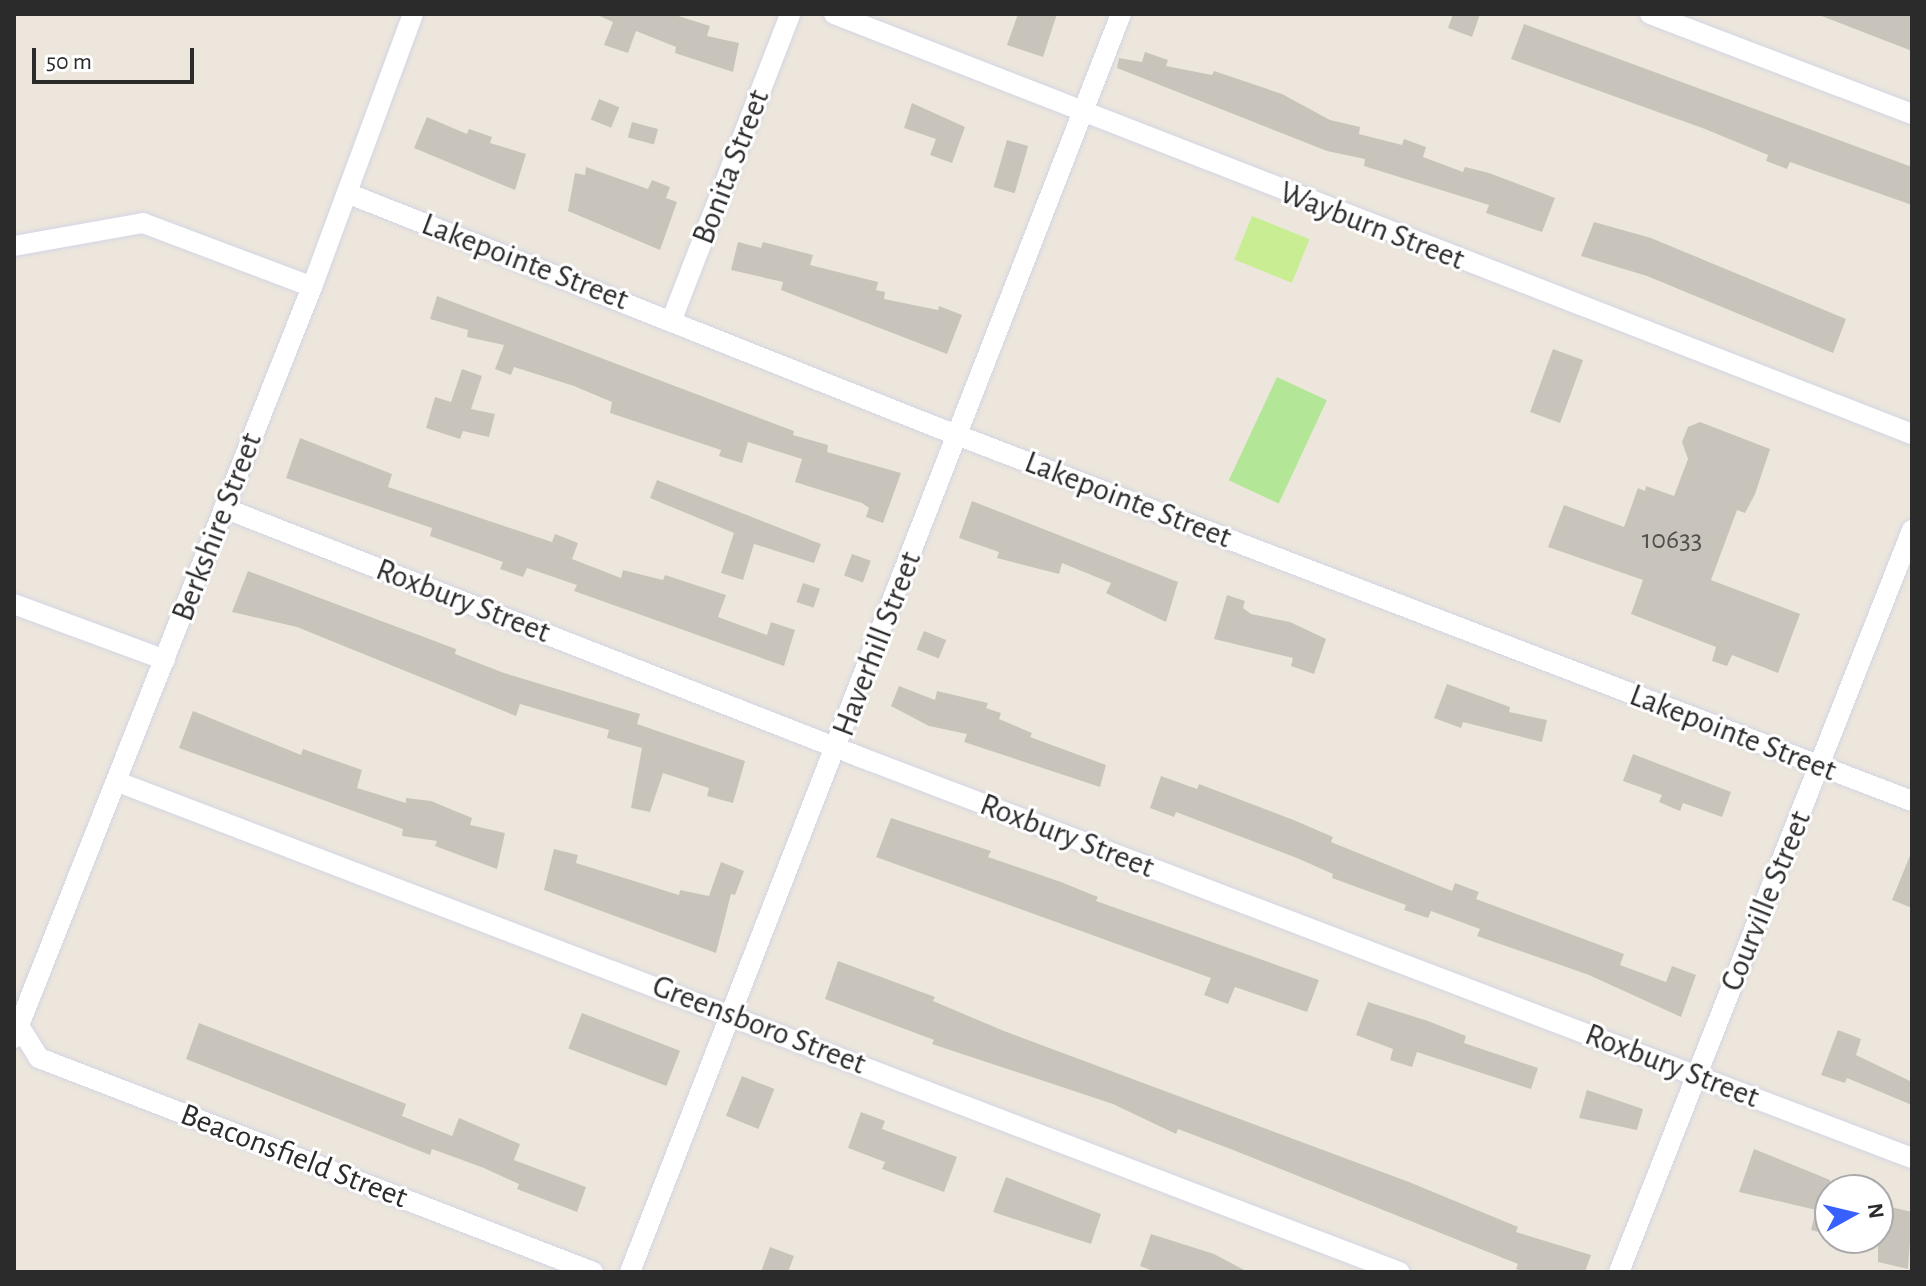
<!DOCTYPE html>
<html>
<head>
<meta charset="utf-8">
<style>
	body { margin:0 }
	#map { position:relative; width:1926px; height:1286px; overflow:hidden; background:#ede6dc; font-family:"Alegreya Sans",sans-serif }
	div>[style] { position:absolute }
	[style*='--x'] { left:calc(var(--x)*1px); top:calc(var(--y)*1px); width:calc(var(--w)*1px); rotate:calc(var(--a)*1deg) }
	.green>* { inset:0; background:#b3e697; transform-origin:0 0 }
	.pitch>* { inset:0; background:#c8ed92; transform-origin:0 0 }
	.building>* { inset:0; background:#c9c4bb; transform-origin:0 0 }
	.roads { filter:drop-shadow(0 0 2px #d2d5e4) drop-shadow(0 0 2px #d2d5e4) }
	.minor>* { height:20px; margin:-10px; padding:0 10px; transform-origin:10px; border-radius:10px; background:#fff }
	span { translate:-50% -50%; white-space:nowrap; text-align:center; line-height:1.15; -webkit-text-stroke:6px #fff; paint-order:stroke }
	.number-label { font-size:28px; color:#52514f }
	.number-label span { -webkit-text-stroke-width:0 }
	.street-label { font-size:32px; color:#2b2b2b }
	.frame { position:absolute; inset:0; border:16px solid #2b2b2b; pointer-events:none }
	.north { position:absolute; left:1814px; top:1174px; width:80px; height:80px; box-sizing:border-box; background:#fff; border:2px solid #aaa; border-radius:50%; rotate:82deg; font-size:22px; font-weight:700; line-height:32px; text-align:center; color:#2b2b2b }
	.north::after { content:''; display:block; margin:auto; width:28px; height:36px; background:#3860ff; clip-path:polygon(50% 0,100% 100%,50% 72%,0 100%) }
	.scale { position:absolute; left:32px; top:48px; width:162px; height:36px; box-sizing:border-box; border:4px solid #2b2b2b; border-top:0; padding-left:10px; font-size:24px; line-height:28px; white-space:nowrap; color:#2b2b2b; -webkit-text-stroke:6px #fff; paint-order:stroke }
</style>
</head>
<body>
<div id="map">
	<div class="green">
		<div style="left:1277px;top:377px;width:55px;height:114px;rotate:25deg"></div>
	</div>
	<div class="pitch">
		<div style="left:1252px;top:216px;width:62px;height:47px;rotate:22deg"></div>
	</div>
	<div class="building">
		<div style="clip-path:polygon(595px 14px,672px 14px,710px 26px,707px 36px,739px 43px,733px 72px,675px 53px,676px 47px,636px 31px,628px 53px,604px 45px,613px 22px)"></div>
		<div style="clip-path:polygon(1018px 14px,1057px 14px,1043px 57px,1007px 45px)"></div>
		<div style="clip-path:polygon(1453px 14px,1480px 14px,1472px 37px,1448px 28px)"></div>
		<div style="clip-path:polygon(1912px 14px,1912px 51px,1819px 15px,1819px 14px)"></div>
		<div style="clip-path:polygon(1524px 24px,1912px 167px,1912px 205px,1790px 162px,1787px 169px,1766px 161px,1768px 155px,1705px 129px,1511px 59px)"></div>
		<div style="clip-path:polygon(1145px 52px,1168px 60px,1166px 66px,1212px 75px,1214px 71px,1282px 94px,1330px 120px,1360px 127px,1359px 134px,1402px 145px,1404px 139px,1426px 147px,1423px 157px,1463px 172px,1465px 167px,1489px 173px,1555px 198px,1542px 232px,1486px 213px,1489px 205px,1364px 166px,1365px 159px,1327px 151px,1117px 68px,1119px 58px,1142px 62px)"></div>
		<div style="left:599px;top:99px;width:22px;height:22px;rotate:22deg"></div>
		<div style="clip-path:polygon(912px 103px,965px 127px,952px 163px,930px 155px,936px 139px,904px 128px)"></div>
		<div style="clip-path:polygon(427px 117px,467px 134px,469px 129px,492px 137px,490px 143px,526px 154px,515px 190px,414px 148px)"></div>
		<div style="left:632px;top:122px;width:27px;height:16px;rotate:15deg"></div>
		<div style="left:1007px;top:140px;width:22px;height:49px;rotate:16deg"></div>
		<div style="clip-path:polygon(586px 167px,648px 189px,652px 180px,670px 187px,666px 198px,677px 202px,660px 250px,568px 211px,575px 173px,585px 175px)"></div>
		<div style="clip-path:polygon(1594px 222px,1651px 238px,1846px 319px,1833px 353px,1647px 276px,1581px 256px)"></div>
		<div style="clip-path:polygon(738px 242px,761px 248px,763px 242px,813px 255px,810px 265px,878px 282px,876px 290px,885px 292px,884px 299px,938px 310px,939px 306px,962px 315px,947px 354px,781px 290px,783px 282px,731px 270px)"></div>
		<div style="clip-path:polygon(437px 296px,794px 431px,793px 435px,828px 445px,827px 452px,901px 473px,883px 523px,866px 517px,869px 508px,862px 503px,795px 482px,802px 459px,748px 442px,742px 463px,719px 456px,721px 450px,610px 413px,612px 402px,574px 386px,514px 367px,511px 375px,495px 369px,504px 345px,467px 337px,468px 330px,430px 319px)"></div>
		<div style="left:1553px;top:349px;width:32px;height:67px;rotate:20deg"></div>
		<div style="clip-path:polygon(462px 369px,482px 376px,471px 409px,495px 414px,489px 437px,463px 431px,460px 439px,426px 428px,435px 397px,451px 402px)"></div>
		<div style="clip-path:polygon(1700px 422px,1770px 449px,1755px 494px,1745px 513px,1737px 510px,1711px 580px,1800px 614px,1778px 673px,1732px 655px,1727px 666px,1712px 661px,1716px 647px,1631px 614px,1643px 580px,1548px 547px,1564px 505px,1624px 527px,1638px 488px,1645px 491px,1646px 486px,1674px 496px,1688px 459px,1682px 442px,1688px 427px)"></div>
		<div style="clip-path:polygon(300px 438px,392px 474px,388px 487px,552px 542px,555px 534px,578px 543px,572px 559px,621px 578px,623px 570px,663px 580px,665px 575px,726px 595px,718px 617px,767px 635px,771px 622px,795px 630px,784px 666px,574px 591px,577px 585px,527px 568px,523px 577px,500px 569px,503px 562px,430px 536px,432px 528px,286px 478px)"></div>
		<div style="clip-path:polygon(657px 480px,821px 544px,814px 563px,754px 544px,743px 580px,721px 573px,734px 533px,650px 498px)"></div>
		<div style="clip-path:polygon(972px 501px,1178px 582px,1166px 622px,1106px 593px,1111px 583px,1062px 563px,1059px 574px,997px 558px,999px 552px,959px 538px)"></div>
		<div style="left:852px;top:554px;width:20px;height:23px;rotate:20deg"></div>
		<div style="clip-path:polygon(248px 571px,456px 649px,455px 654px,504px 673px,640px 714px,637px 724px,745px 761px,733px 803px,707px 796px,709px 788px,663px 773px,650px 812px,631px 808px,642px 748px,607px 738px,609px 730px,520px 704px,516px 716px,297px 627px,232px 612px)"></div>
		<div style="left:803px;top:583px;width:18px;height:20px;rotate:19deg"></div>
		<div style="clip-path:polygon(1227px 595px,1245px 601px,1243px 608px,1251px 614px,1290px 622px,1326px 639px,1314px 674px,1291px 666px,1293px 658px,1214px 639px)"></div>
		<div style="left:924px;top:631px;width:24px;height:20px;rotate:22deg"></div>
		<div style="clip-path:polygon(1447px 684px,1510px 707px,1509px 712px,1547px 720px,1542px 742px,1463px 722px,1461px 728px,1434px 718px)"></div>
		<div style="clip-path:polygon(899px 686px,935px 700px,937px 691px,988px 703px,986px 708px,1001px 713px,999px 719px,1032px 733px,1030px 737px,1106px 765px,1100px 787px,964px 742px,967px 734px,929px 726px,891px 706px)"></div>
		<div style="clip-path:polygon(193px 711px,301px 755px,303px 749px,362px 770px,357px 788px,406px 803px,406px 798px,431px 801px,472px 818px,470px 825px,505px 833px,497px 869px,435px 846px,437px 841px,402px 836px,403px 829px,179px 748px)"></div>
		<div style="clip-path:polygon(1633px 754px,1731px 792px,1722px 817px,1683px 803px,1680px 811px,1659px 802px,1662px 795px,1623px 781px)"></div>
		<div style="clip-path:polygon(1161px 776px,1197px 789px,1199px 784px,1296px 821px,1333px 837px,1331px 842px,1452px 891px,1455px 883px,1479px 892px,1476px 899px,1624px 954px,1620px 965px,1666px 982px,1672px 966px,1696px 975px,1681px 1017px,1589px 975px,1477px 936px,1480px 929px,1431px 911px,1428px 918px,1404px 910px,1406px 905px,1332px 878px,1333px 874px,1297px 858px,1176px 812px,1174px 817px,1150px 808px)"></div>
		<div style="clip-path:polygon(891px 818px,991px 851px,988px 857px,1061px 882px,1098px 897px,1096px 901px,1319px 980px,1307px 1012px,1235px 987px,1228px 1004px,1204px 995px,1211px 978px,876px 857px)"></div>
		<div style="clip-path:polygon(554px 849px,578px 855px,576px 863px,679px 895px,680px 890px,709px 896px,721px 862px,744px 871px,735px 895px,731px 894px,716px 953px,544px 890px)"></div>
		<div style="clip-path:polygon(1911px 853px,1912px 853px,1912px 908px,1892px 900px)"></div>
		<div style="clip-path:polygon(838px 961px,935px 997px,933px 1001px,1004px 1031px,1409px 1182px,1518px 1227px,1516px 1232px,1591px 1255px,1585px 1272px,1525px 1272px,1516px 1269px,1518px 1264px,1228px 1148px,1178px 1129px,1176px 1134px,1113px 1104px,932px 1044px,934px 1040px,825px 999px)"></div>
		<div style="clip-path:polygon(1368px 1002px,1428px 1021px,1466px 1036px,1464px 1043px,1538px 1068px,1531px 1089px,1417px 1052px,1412px 1067px,1390px 1060px,1393px 1049px,1356px 1035px)"></div>
		<div style="left:582px;top:1013px;width:105px;height:38px;rotate:21deg"></div>
		<div style="clip-path:polygon(199px 1023px,406px 1104px,402px 1116px,452px 1136px,459px 1118px,520px 1144px,514px 1160px,586px 1187px,577px 1212px,517px 1189px,519px 1184px,484px 1168px,432px 1149px,430px 1155px,186px 1059px)"></div>
		<div style="clip-path:polygon(1838px 1030px,1861px 1039px,1856px 1055px,1912px 1082px,1912px 1105px,1847px 1078px,1845px 1083px,1821px 1075px)"></div>
		<div style="left:742px;top:1076px;width:35px;height:43px;rotate:22deg"></div>
		<div style="clip-path:polygon(1587px 1090px,1643px 1109px,1637px 1130px,1579px 1118px)"></div>
		<div style="clip-path:polygon(861px 1112px,885px 1121px,882px 1129px,957px 1157px,944px 1192px,882px 1169px,885px 1162px,848px 1148px)"></div>
		<div style="clip-path:polygon(1754px 1149px,1830px 1180px,1830px 1235px,1811px 1230px,1816px 1210px,1739px 1192px)"></div>
		<div style="clip-path:polygon(1006px 1177px,1101px 1214px,1091px 1244px,993px 1212px)"></div>
		<div style="clip-path:polygon(1878px 1204px,1912px 1212px,1908px 1269px,1878px 1262px)"></div>
		<div style="clip-path:polygon(1151px 1234px,1214px 1254px,1248px 1272px,1156px 1272px,1140px 1266px)"></div>
		<div style="clip-path:polygon(770px 1247px,794px 1256px,788px 1272px,761px 1272px)"></div>
	</div>
	<div class="roads">
		<div class="minor">
			<div style="--x:834;--y:14;--w:1157;--a:21.29"></div>
			<div style="--x:1650;--y:14;--w:280;--a:20.9"></div>
			<div style="--x:347;--y:193;--w:634;--a:21.67"></div>
			<div style="--x:936;--y:427;--w:1045;--a:20.97"></div>
			<div style="--x:14;--y:246;--w:131;--a:-10.1"></div>
			<div style="--x:143;--y:223;--w:181;--a:20.7"></div>
			<div style="--x:672;--y:319;--w:327;--a:-68.8"></div>
			<div style="--x:224;--y:508;--w:683;--a:21.38"></div>
			<div style="--x:860;--y:757;--w:1126;--a:20.87"></div>
			<div style="--x:14;--y:604;--w:161;--a:20.3"></div>
			<div style="--x:118;--y:782;--w:1372;--a:20.93"></div>
			<div style="--x:14;--y:1018;--w:47;--a:58"></div>
			<div style="--x:39;--y:1058;--w:594;--a:21.12"></div>
			<div style="--x:14;--y:1038;--w:808;--a:-68.36"></div>
			<div style="--x:312;--y:287;--w:291;--a:-69.7"></div>
			<div style="--x:630;--y:1272;--w:1350;--a:-68.68"></div>
			<div style="--x:1619;--y:1272;--w:798;--a:-68.45"></div>
		</div>
	</div>
	<div class="number-label">
		<span style="left:1672px;top:540px">10633</span>
	</div>
	<div class="street-label">
		<span style="left:731px;top:167px;rotate:-69deg">Bonita Street</span>
		<span style="left:1372px;top:226px;rotate:21deg">Wayburn Street</span>
		<span style="left:525px;top:262px;rotate:21deg">Lakepointe Street</span>
		<span style="left:1128px;top:500px;rotate:21deg">Lakepointe Street</span>
		<span style="left:217px;top:527px;rotate:-69deg">Berkshire Street</span>
		<span style="left:463px;top:601px;rotate:21deg">Roxbury Street</span>
		<span style="left:877px;top:644px;rotate:-69deg">Haverhill Street</span>
		<span style="left:1733px;top:733px;rotate:21deg">Lakepointe Street</span>
		<span style="left:1067px;top:836px;rotate:21deg">Roxbury Street</span>
		<span style="left:1766px;top:901px;rotate:-68deg">Courville Street</span>
		<span style="left:759px;top:1025px;rotate:21deg">Greensboro Street</span>
		<span style="left:1672px;top:1066px;rotate:21deg">Roxbury Street</span>
		<span style="left:294px;top:1156px;rotate:21deg">Beaconsfield Street</span>
	</div>
	<div class="frame"></div>
	<div class="north">N</div>
	<div class="scale">50 m</div>
</div>
</body>
</html>
